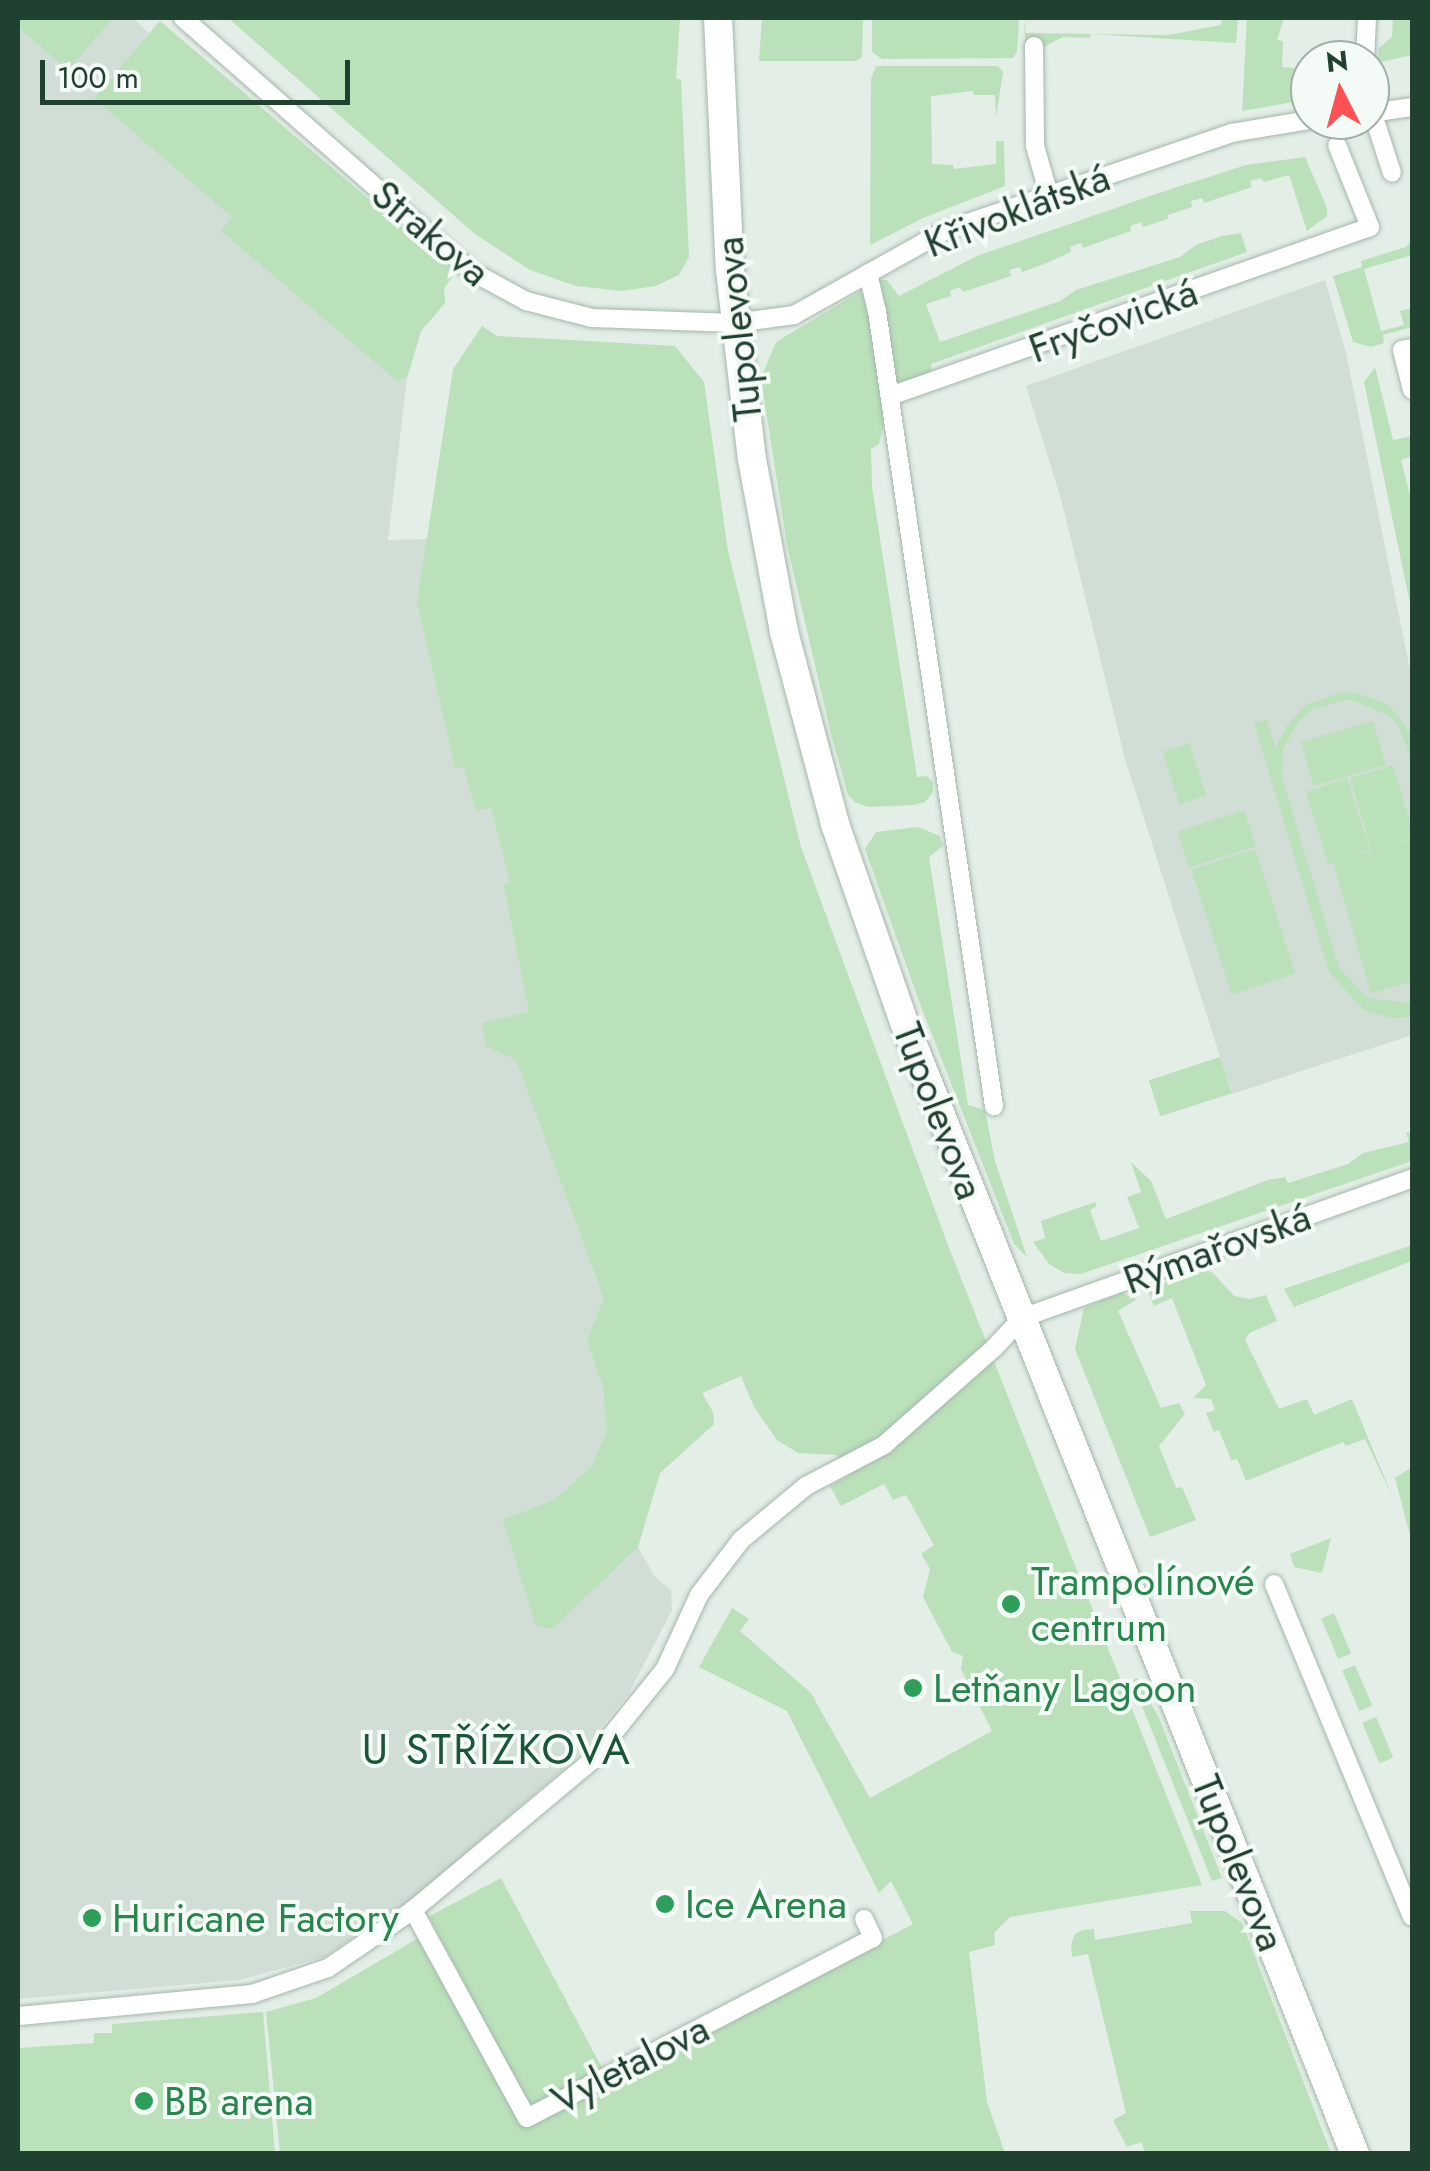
<!DOCTYPE html>
<html>
<head>
<meta charset="utf-8">
<style>
	body { margin:0 }
	#map { position:relative; width:1430px; height:2171px; overflow:hidden; background:#e3eee6; font-family:Jost,sans-serif }
	div>[style] { position:absolute }
	[style*='--x'] { left:calc(var(--x)*1px); top:calc(var(--y)*1px); width:calc(var(--w)*1px); rotate:calc(var(--a)*1deg) }
	.built>* { inset:0; background:#d1ded5 }
	.green>* { inset:0; background:#bae1ba; transform-origin:0 0 }
	.roads { filter:drop-shadow(0 0 2px #a5b7ac) drop-shadow(0 0 2px #a5b7ac) }
	.street>* { height:18px; margin:-9px; padding:0 9px; transform-origin:9px; border-radius:9px; background:#fff }
	.secondary>* { height:28px; margin:-14px; padding:0 14px; transform-origin:14px; border-radius:14px; background:#fff }
	.dots>* { width:28px; height:28px; translate:-50% -50%; box-sizing:border-box; border:5px solid #f4faf5; border-radius:50% }
	span { translate:-50% -50%; white-space:nowrap; text-align:center; line-height:1.15; -webkit-text-stroke:8px #f4faf5; paint-order:stroke }
	.street-label { font-size:40px; color:#214130 }
	.leisure-label { font-size:40px; color:#27864d }
	.left { translate:0 -50%; text-align:left }
	.neighbourhood-label { font-size:42px; color:#1a5638; letter-spacing:2.5px }
	.frame { position:absolute; inset:0; border:20px solid #214130; pointer-events:none }
	.north { position:absolute; left:1290px; top:40px; width:100px; height:100px; box-sizing:border-box; background:#f4faf5; border:2px solid #a0b0a6; border-radius:50%; rotate:354deg; font-size:28px; font-weight:700; line-height:40px; text-align:center; color:#214130 }
	.north::after { content:''; display:block; margin:auto; width:35px; height:45px; background:#fe5154; clip-path:polygon(50% 0,100% 100%,50% 72%,0 100%) }
	.scale { position:absolute; left:40px; top:60px; width:310px; height:45px; box-sizing:border-box; border:5px solid #214130; border-top:0; padding-left:12px; font-size:30px; line-height:35px; white-space:nowrap; color:#214130; -webkit-text-stroke:8px #f4faf5; paint-order:stroke }
</style>
</head>
<body>
<div id="map">
	<div class="built">
		<div style="clip-path:polygon(18px 18px,133px 18px,149px 33px,160px 21px,455px 273px,444px 288px,445px 303px,421px 331px,407px 378px,388px 540px,429px 539px,417px 603px,455px 767px,464px 767px,491px 808px,510px 883px,503px 885px,529px 1012px,516px 1059px,604px 1299px,713px 1412px,714px 1424px,660px 1473px,651px 1499px,638px 1547px,655px 1577px,671px 1590px,672px 1610px,629px 1693px,571px 1763px,415px 1896px,324px 1957px,239px 1980px,18px 1999px)"></div>
		<div style="clip-path:polygon(1325px 280px,1346px 353px,1412px 680px,1412px 1035px,1232px 1094px,1125px 759px,1061px 499px,1026px 386px)"></div>
	</div>
	<div class="green">
		<div style="clip-path:polygon(18px 18px,113px 18px,68px 70px,18px 27px)"></div>
		<div style="clip-path:polygon(228px 18px,680px 18px,676px 78px,681px 80px,689px 257px,679px 275px,655px 286px,622px 291px,576px 286px,530px 270px,475px 234px)"></div>
		<div style="clip-path:polygon(762px 18px,863px 18px,862px 57px,856px 61px,759px 61px)"></div>
		<div style="clip-path:polygon(872px 18px,1019px 18px,1017px 52px,1013px 58px,882px 59px,872px 52px)"></div>
		<div style="clip-path:polygon(1024px 18px,1026px 33px,1168px 35px,1221px 25px,1222px 18px,1238px 18px,1236px 43px,1091px 34px,1090px 38px,1063px 37px,1026px 56px)"></div>
		<div style="clip-path:polygon(1247px 18px,1284px 18px,1277px 40px,1283px 41px,1282px 67px,1310px 69px,1310px 99px,1242px 111px)"></div>
		<div style="clip-path:polygon(1393px 18px,1412px 18px,1412px 55px,1377px 63px,1379px 48px,1392px 37px)"></div>
		<div style="clip-path:polygon(160px 21px,455px 273px,444px 288px,445px 303px,421px 331px,407px 378px,396px 380px,221px 231px,232px 217px,94px 98px)"></div>
		<div style="clip-path:polygon(876px 66px,998px 66px,1003px 72px,996px 117px,995px 95px,974px 95px,973px 91px,931px 96px,932px 164px,953px 165px,954px 169px,996px 164px,996px 141px,1004px 141px,1005px 186px,923px 218px,870px 245px,871px 79px)"></div>
		<div style="clip-path:polygon(1305px 157px,1327px 208px,1327px 216px,1307px 231px,1289px 175px,1264px 182px,1261px 178px,1250px 181px,1252px 187px,1204px 203px,1202px 198px,1191px 201px,1192px 207px,1168px 215px,1168px 219px,1143px 227px,1141px 222px,1130px 226px,1131px 231px,1083px 248px,1081px 243px,1070px 247px,1071px 252px,1047px 263px,1022px 272px,1020px 267px,1009px 270px,1011px 276px,963px 292px,960px 287px,950px 291px,951px 296px,926px 304px,940px 342px,1060px 301px,1076px 290px,1180px 257px,1196px 245px,1222px 236px,1241px 233px,1247px 252px,931px 364px,932px 371px,888px 406px,879px 444px,871px 449px,872px 487px,917px 777px,927px 776px,933px 782px,933px 792px,925px 802px,914px 805px,869px 807px,856px 803px,848px 795px,831px 734px,787px 545px,761px 378px,776px 342px,879px 280px,887px 280px,899px 296px,977px 256px,1159px 193px,1246px 165px)"></div>
		<div style="clip-path:polygon(1412px 240px,1412px 255px,1364px 269px,1381px 331px,1404px 325px,1400px 311px,1412px 308px,1412px 327px,1383px 335px,1384px 343px,1371px 347px,1353px 342px,1333px 276px,1362px 267px,1361px 261px,1406px 247px)"></div>
		<div style="clip-path:polygon(482px 326px,497px 336px,675px 346px,704px 382px,728px 551px,801px 847px,949px 1248px,1202px 1885px,1010px 1917px,994px 1933px,995px 1945px,969px 1952px,987px 2102px,1005px 2153px,280px 2153px,266px 2012px,316px 1998px,422px 1936px,528px 2127px,913px 1924px,891px 1881px,879px 1893px,787px 1711px,699px 1667px,732px 1608px,749px 1619px,740px 1631px,811px 1693px,870px 1798px,992px 1731px,961px 1669px,963px 1656px,952px 1652px,923px 1597px,930px 1569px,921px 1554px,934px 1545px,906px 1495px,893px 1500px,884px 1484px,841px 1506px,830px 1486px,850px 1475px,837px 1455px,798px 1453px,777px 1440px,754px 1407px,741px 1376px,702px 1393px,713px 1412px,714px 1424px,660px 1473px,638px 1547px,552px 1629px,536px 1626px,503px 1520px,554px 1500px,591px 1467px,607px 1433px,603px 1386px,587px 1340px,604px 1299px,516px 1060px,486px 1046px,482px 1023px,529px 1012px,503px 884px,510px 883px,491px 808px,476px 811px,464px 768px,455px 768px,417px 603px,453px 369px)"></div>
		<div style="clip-path:polygon(1375px 367px,1393px 440px,1412px 436px,1412px 456px,1401px 460px,1412px 503px,1412px 613px,1364px 382px)"></div>
		<div style="clip-path:polygon(1341px 692px,1360px 694px,1390px 706px,1412px 735px,1412px 763px,1398px 725px,1388px 715px,1349px 699px,1313px 709px,1299px 721px,1283px 749px,1282px 777px,1339px 968px,1368px 998px,1412px 1003px,1412px 1017px,1392px 1018px,1364px 1010px,1329px 972px,1254px 723px,1267px 720px,1275px 748px,1287px 725px,1305px 705px)"></div>
		<div style="left:1373px;top:721px;width:46px;height:75px;rotate:74deg"></div>
		<div style="left:1189px;top:743px;width:55px;height:28px;rotate:72deg"></div>
		<div style="clip-path:polygon(1393px 765px,1412px 829px,1412px 838px,1391px 845px,1410px 840px,1412px 847px,1412px 981px,1371px 993px,1333px 863px,1328px 863px,1306px 792px,1347px 778px,1370px 850px,1350px 857px,1372px 851px,1350px 778px)"></div>
		<div style="left:1244px;top:810px;width:38px;height:70px;rotate:72deg"></div>
		<div style="clip-path:polygon(918px 827px,940px 836px,943px 846px,929px 857px,968px 1105px,985px 1110px,995px 1161px,1027px 1257px,1014px 1244px,920px 1004px,865px 849px,876px 832px)"></div>
		<div style="left:1255px;top:849px;width:131px;height:67px;rotate:72deg"></div>
		<div style="left:1220px;top:1057px;width:38px;height:75px;rotate:72deg"></div>
		<div style="clip-path:polygon(1406px 1132px,1412px 1133px,1412px 1161px,1081px 1274px,1064px 1273px,1049px 1264px,1033px 1242px,1045px 1238px,1041px 1221px,1095px 1202px,1097px 1206px,1090px 1210px,1101px 1241px,1139px 1228px,1127px 1197px,1141px 1192px,1131px 1162px,1151px 1181px,1166px 1219px,1268px 1180px,1285px 1177px,1288px 1183px,1348px 1164px,1363px 1153px,1409px 1142px)"></div>
		<div style="clip-path:polygon(1412px 1245px,1412px 1261px,1294px 1307px,1284px 1289px)"></div>
		<div style="clip-path:polygon(1199px 1266px,1213px 1273px,1234px 1296px,1250px 1299px,1266px 1295px,1277px 1321px,1249px 1333px,1245px 1340px,1279px 1409px,1307px 1399px,1314px 1415px,1352px 1399px,1393px 1498px,1365px 1439px,1346px 1446px,1343px 1442px,1246px 1481px,1237px 1459px,1231px 1460px,1219px 1430px,1214px 1432px,1206px 1413px,1215px 1410px,1211px 1399px,1193px 1398px,1206px 1385px,1172px 1298px,1154px 1306px,1149px 1294px,1155px 1281px)"></div>
		<div style="clip-path:polygon(1121px 1293px,1137px 1299px,1118px 1311px,1161px 1408px,1179px 1403px,1185px 1414px,1159px 1446px,1176px 1488px,1182px 1487px,1196px 1520px,1150px 1537px,1075px 1349px,1084px 1308px)"></div>
		<div style="clip-path:polygon(1412px 1467px,1412px 1543px,1395px 1478px)"></div>
		<div style="clip-path:polygon(1331px 1538px,1322px 1573px,1294px 1567px,1290px 1554px)"></div>
		<div style="left:1334px;top:1613px;width:44px;height:14px;rotate:67deg"></div>
		<div style="left:1355px;top:1665px;width:44px;height:14px;rotate:67deg"></div>
		<div style="clip-path:polygon(1137px 1678px,1159px 1718px,1222px 1878px,1212px 1881px,1132px 1681px)"></div>
		<div style="left:1376px;top:1717px;width:44px;height:15px;rotate:67deg"></div>
		<div style="left:501px;top:1878px;width:216px;height:82px;rotate:62deg"></div>
		<div style="clip-path:polygon(1190px 1911px,1225px 1911px,1242px 1923px,1331px 2153px,1146px 2154px,1141px 2142px,1127px 2147px,1113px 2120px,1126px 2113px,1088px 1954px,1072px 1957px,1071px 1944px,1075px 1934px,1083px 1930px,1094px 1929px,1095px 1940px,1192px 1923px)"></div>
		<div style="clip-path:polygon(263px 2012px,275px 2153px,18px 2153px,18px 2048px,94px 2043px,94px 2033px,112px 2033px,112px 2024px)"></div>
	</div>
	<div class="roads">
		<div class="street">
			<div style="--x:183;--y:18;--w:383;--a:41.3"></div>
			<div style="--x:471;--y:271;--w:63;--a:28.6"></div>
			<div style="--x:526;--y:301;--w:68;--a:14.4"></div>
			<div style="--x:592;--y:318;--w:143;--a:2"></div>
			<div style="--x:735;--y:323;--w:60;--a:-7.7"></div>
			<div style="--x:794;--y:315;--w:172;--a:-29.2"></div>
			<div style="--x:944;--y:231;--w:304;--a:-18.8"></div>
			<div style="--x:1232;--y:133;--w:79;--a:-9.5"></div>
			<div style="--x:1034;--y:46;--w:100;--a:89.4"></div>
			<div style="--x:1035;--y:146;--w:51;--a:74.1"></div>
			<div style="--x:1365;--y:60;--w:42;--a:-87.3"></div>
			<div style="--x:1370;--y:105;--w:71;--a:72.1"></div>
			<div style="--x:1370;--y:113;--w:42;--a:-8.1"></div>
			<div style="--x:868;--y:273;--w:39;--a:77"></div>
			<div style="--x:877;--y:311;--w:804;--a:81.63"></div>
			<div style="--x:1412;--y:348;--w:10;--a:169"></div>
			<div style="--x:1402;--y:350;--w:41;--a:76"></div>
			<div style="--x:890;--y:396;--w:509;--a:-19.4"></div>
			<div style="--x:1370;--y:227;--w:88;--a:-111.9"></div>
			<div style="--x:1274;--y:1584;--w:360;--a:67.5"></div>
			<div style="--x:413;--y:1910;--w:237;--a:61.3"></div>
			<div style="--x:527;--y:2118;--w:390;--a:-27.5"></div>
			<div style="--x:873;--y:1938;--w:21;--a:-115"></div>
			<div style="--x:19;--y:2016;--w:234;--a:-5.4"></div>
			<div style="--x:252;--y:1994;--w:80;--a:-18.9"></div>
			<div style="--x:328;--y:1968;--w:103;--a:-34.3"></div>
			<div style="--x:413;--y:1910;--w:231;--a:-39.9"></div>
			<div style="--x:590;--y:1762;--w:119;--a:-51.1"></div>
			<div style="--x:665;--y:1669;--w:81;--a:-65.3"></div>
			<div style="--x:699;--y:1595;--w:69;--a:-52.6"></div>
			<div style="--x:741;--y:1540;--w:85;--a:-39.7"></div>
			<div style="--x:806;--y:1486;--w:88;--a:-27.7"></div>
			<div style="--x:884;--y:1445;--w:147;--a:-41.4"></div>
			<div style="--x:994;--y:1348;--w:41;--a:-47"></div>
			<div style="--x:1022;--y:1318;--w:414;--a:-19.7"></div>
		</div>
		<div class="secondary">
			<div style="--x:718;--y:18;--w:252;--a:87.3"></div>
			<div style="--x:730;--y:270;--w:190;--a:83.4"></div>
			<div style="--x:752;--y:459;--w:176;--a:79.5"></div>
			<div style="--x:784;--y:632;--w:199;--a:75.1"></div>
			<div style="--x:835;--y:824;--w:210;--a:70.8"></div>
			<div style="--x:904;--y:1022;--w:1219;--a:68.28"></div>
		</div>
	</div>
	<div class="dots">
		<div style="left:1011px;top:1604px;background:#2e9e5b"></div>
		<div style="left:913px;top:1688px;background:#2e9e5b"></div>
		<div style="left:665px;top:1904px;background:#2e9e5b"></div>
		<div style="left:92px;top:1918px;background:#2e9e5b"></div>
		<div style="left:144px;top:2101px;background:#2e9e5b"></div>
	</div>
	<div class="street-label">
		<span style="left:1017px;top:210px;rotate:-21deg">Křivoklátská</span>
		<span style="left:431px;top:233px;rotate:40deg">Strakova</span>
		<span style="left:1113px;top:320px;rotate:-20deg">Fryčovická</span>
		<span style="left:738px;top:329px;rotate:-96deg">Tupolevova</span>
		<span style="left:939px;top:1111px;rotate:69deg">Tupolevova</span>
		<span style="left:1217px;top:1248px;rotate:-20deg">Rýmařovská</span>
		<span style="left:1239px;top:1863px;rotate:68deg">Tupolevova</span>
		<span style="left:630px;top:2064px;rotate:-27deg">Vyletalova</span>
	</div>
	<div class="leisure-label">
		<span class="left" style="left:1031px;top:1604px">Trampolínové<br>centrum</span>
		<span class="left" style="left:933px;top:1688px">Letňany Lagoon</span>
		<span class="left" style="left:685px;top:1904px">Ice Arena</span>
		<span class="left" style="left:112px;top:1918px">Huricane Factory</span>
		<span class="left" style="left:164px;top:2101px">BB arena</span>
	</div>
	<div class="neighbourhood-label">
		<span style="left:497px;top:1750px">U STŘÍŽKOVA</span>
	</div>
	<div class="frame"></div>
	<div class="north">N</div>
	<div class="scale">100 m</div>
</div>
</body>
</html>
